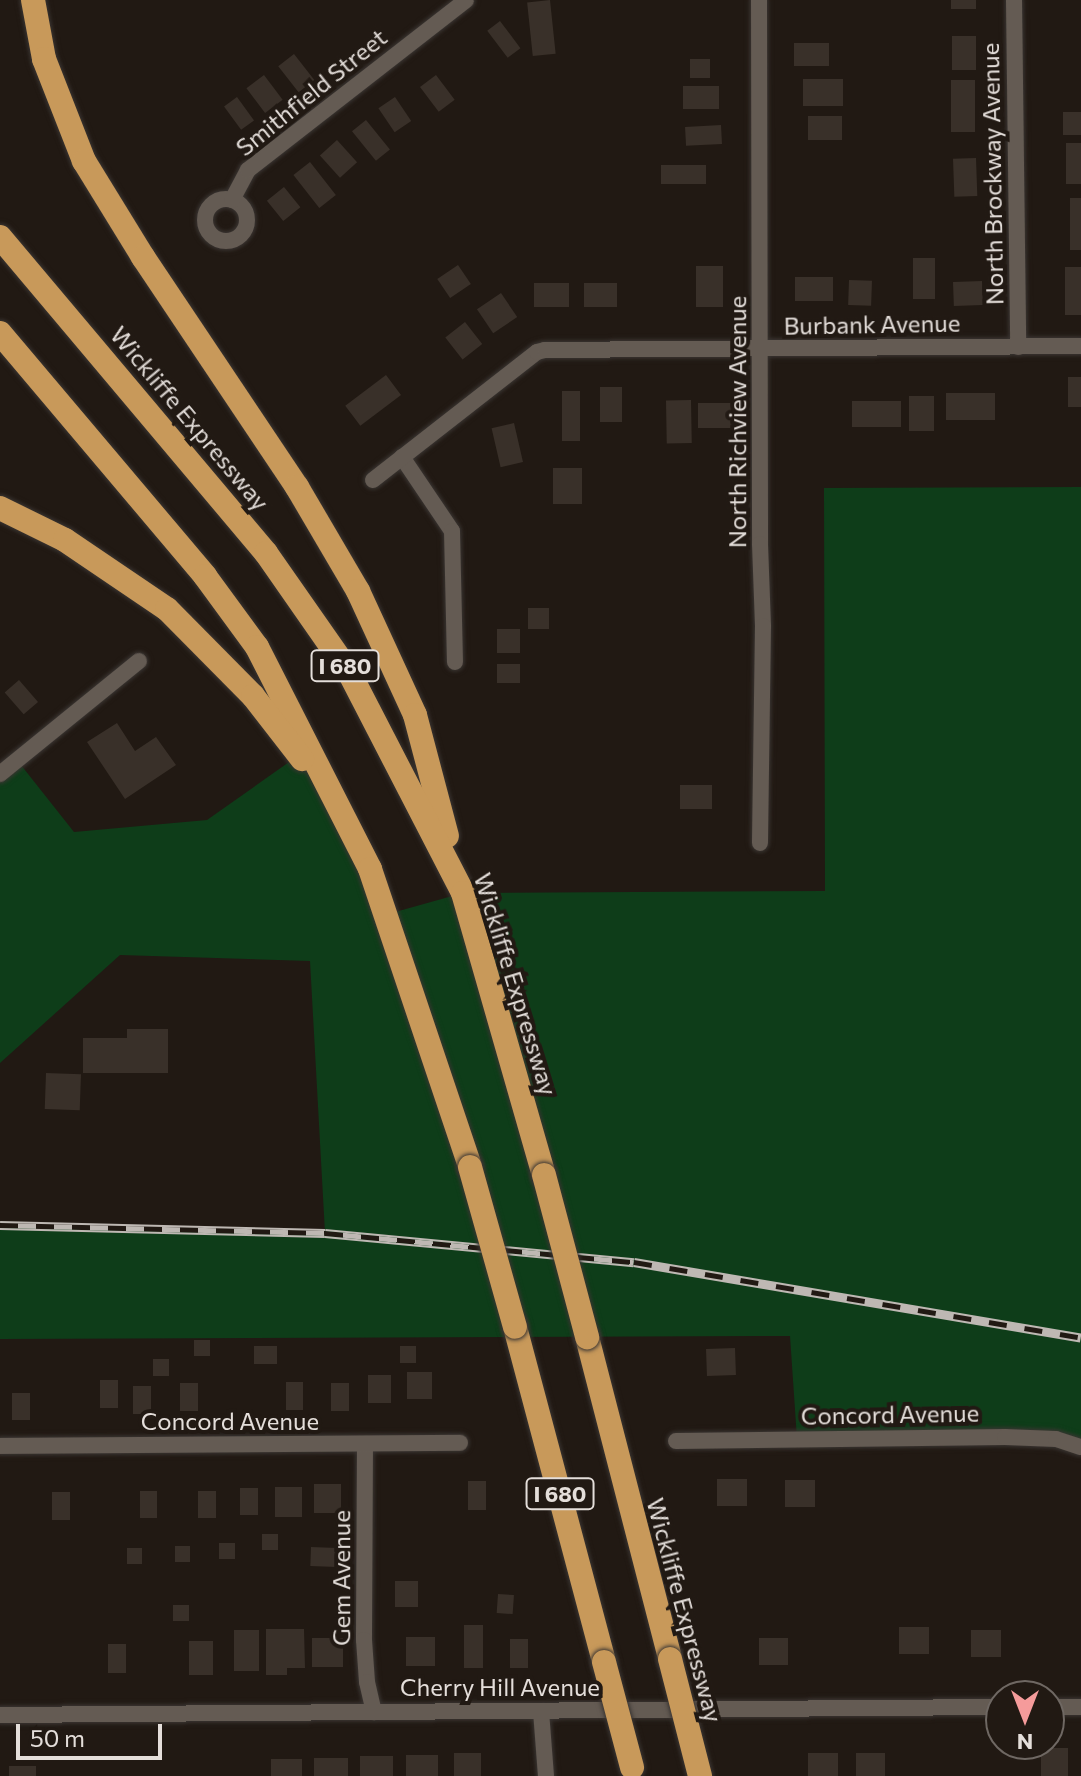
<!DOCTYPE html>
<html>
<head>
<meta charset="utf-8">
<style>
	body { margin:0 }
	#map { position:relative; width:1081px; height:1776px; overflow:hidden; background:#211913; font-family:Commissioner,sans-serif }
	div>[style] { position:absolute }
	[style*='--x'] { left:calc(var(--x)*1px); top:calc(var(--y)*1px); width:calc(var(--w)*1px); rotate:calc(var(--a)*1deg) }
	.green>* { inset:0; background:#0e3d19 }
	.building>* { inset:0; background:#393029; transform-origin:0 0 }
	.roads { filter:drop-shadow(0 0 2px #3a3532) drop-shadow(0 0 2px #3a3532) }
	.street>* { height:16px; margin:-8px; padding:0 8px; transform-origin:8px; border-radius:8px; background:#645b53 }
	.street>.ring { margin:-8px; padding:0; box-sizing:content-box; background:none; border:16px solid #645b53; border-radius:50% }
	.highway>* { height:24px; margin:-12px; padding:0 12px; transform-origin:12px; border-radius:12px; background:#c8995a }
	.rail>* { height:9px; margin-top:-4.5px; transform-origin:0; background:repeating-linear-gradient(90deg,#211913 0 18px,#beb8b3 0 36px); box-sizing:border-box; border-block:2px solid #beb8b3 }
	.bridges { filter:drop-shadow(0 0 2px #3a3532) drop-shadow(0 0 2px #3a3532) }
	.highway-bridge>* { height:24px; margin:-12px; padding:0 12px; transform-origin:12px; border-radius:12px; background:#c8995a }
	span { translate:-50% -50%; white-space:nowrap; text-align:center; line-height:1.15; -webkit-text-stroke:8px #211913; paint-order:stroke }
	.shield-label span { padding:2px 6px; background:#211913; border:2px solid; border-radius:6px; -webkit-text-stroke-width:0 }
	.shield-label { font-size:22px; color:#e4deda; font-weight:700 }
	.street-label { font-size:24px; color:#e4deda }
	.north { position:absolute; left:985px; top:1680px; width:80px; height:80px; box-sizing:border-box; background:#211913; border:2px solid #6f6863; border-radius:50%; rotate:180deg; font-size:22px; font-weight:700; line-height:32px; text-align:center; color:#e4deda }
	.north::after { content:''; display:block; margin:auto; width:28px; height:36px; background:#f59b9b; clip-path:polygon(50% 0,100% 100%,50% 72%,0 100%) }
	.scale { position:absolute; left:16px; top:1724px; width:146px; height:36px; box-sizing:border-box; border:4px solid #e4deda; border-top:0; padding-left:10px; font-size:24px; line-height:28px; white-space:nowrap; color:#e4deda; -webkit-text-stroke:6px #211913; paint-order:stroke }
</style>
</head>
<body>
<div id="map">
	<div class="green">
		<div style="clip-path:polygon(1081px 487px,1081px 1447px,1075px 1444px,797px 1439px,790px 1336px,0 1339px,0 1225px,325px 1233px,310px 961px,120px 955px,0 1063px,0 774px,17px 760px,74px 832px,207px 820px,299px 755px,388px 914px,463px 893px,825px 891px,824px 488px)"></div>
	</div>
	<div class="building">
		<div style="left:550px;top:0;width:54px;height:23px;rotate:84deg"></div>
		<div style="left:951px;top:0;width:25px;height:9px"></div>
		<div style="left:500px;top:21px;width:34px;height:16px;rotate:53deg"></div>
		<div style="left:952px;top:36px;width:24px;height:34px"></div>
		<div style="left:794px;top:43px;width:35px;height:23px"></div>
		<div style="left:294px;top:54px;width:33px;height:20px;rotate:52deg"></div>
		<div style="left:690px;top:59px;width:20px;height:19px"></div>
		<div style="left:264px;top:75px;width:31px;height:22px;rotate:53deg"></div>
		<div style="left:436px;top:75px;width:31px;height:20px;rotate:53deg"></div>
		<div style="left:803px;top:79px;width:40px;height:27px"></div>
		<div style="left:951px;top:80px;width:24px;height:52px"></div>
		<div style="left:683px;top:86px;width:36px;height:23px"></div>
		<div style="left:237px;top:97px;width:29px;height:16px;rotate:54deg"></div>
		<div style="left:395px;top:97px;width:29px;height:20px;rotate:56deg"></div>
		<div style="left:1063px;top:112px;width:18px;height:23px"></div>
		<div style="left:808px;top:116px;width:34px;height:24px"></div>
		<div style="left:366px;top:120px;width:38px;height:18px;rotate:51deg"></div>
		<div style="left:721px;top:125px;width:19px;height:36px;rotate:87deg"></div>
		<div style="left:337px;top:140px;width:30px;height:23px;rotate:48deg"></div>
		<div style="left:1066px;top:143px;width:15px;height:41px"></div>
		<div style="left:976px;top:158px;width:38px;height:23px;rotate:88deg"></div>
		<div style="left:310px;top:162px;width:42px;height:21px;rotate:52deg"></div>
		<div style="left:661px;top:165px;width:45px;height:19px"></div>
		<div style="left:284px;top:187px;width:26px;height:22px;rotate:51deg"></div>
		<div style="left:1070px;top:198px;width:11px;height:52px"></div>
		<div style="left:913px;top:258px;width:22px;height:41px"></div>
		<div style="left:458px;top:265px;width:23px;height:25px;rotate:56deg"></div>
		<div style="left:696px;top:266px;width:27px;height:41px"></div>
		<div style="left:1065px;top:267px;width:16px;height:48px"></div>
		<div style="left:833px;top:277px;width:24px;height:38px;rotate:90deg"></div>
		<div style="left:849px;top:280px;width:23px;height:25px;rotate:2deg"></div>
		<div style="left:982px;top:281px;width:24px;height:29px;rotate:88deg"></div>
		<div style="left:534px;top:283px;width:35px;height:24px"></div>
		<div style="left:584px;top:283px;width:33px;height:24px"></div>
		<div style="left:501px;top:293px;width:29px;height:29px;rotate:56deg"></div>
		<div style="left:465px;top:322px;width:28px;height:25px;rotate:52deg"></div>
		<div style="left:386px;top:375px;width:25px;height:51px;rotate:53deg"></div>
		<div style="left:1081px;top:377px;width:30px;height:13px;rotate:90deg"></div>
		<div style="left:600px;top:387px;width:22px;height:35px"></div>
		<div style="left:562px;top:391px;width:18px;height:50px"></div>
		<div style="left:946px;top:393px;width:49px;height:27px"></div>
		<div style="left:909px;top:396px;width:25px;height:35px"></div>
		<div style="left:691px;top:400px;width:43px;height:25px;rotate:89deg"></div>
		<div style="left:852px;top:401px;width:49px;height:26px"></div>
		<div style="left:698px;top:403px;width:35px;height:25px"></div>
		<div style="left:514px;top:423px;width:40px;height:23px;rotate:77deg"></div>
		<div style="left:553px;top:468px;width:29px;height:36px"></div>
		<div style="left:528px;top:608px;width:21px;height:21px"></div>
		<div style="left:497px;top:629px;width:23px;height:24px"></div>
		<div style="left:520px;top:664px;width:19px;height:23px;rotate:90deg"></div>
		<div style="left:19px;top:680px;width:29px;height:19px;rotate:49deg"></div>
		<div style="clip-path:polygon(117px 723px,135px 751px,156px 737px,176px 765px,125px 799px,87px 742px)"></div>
		<div style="left:680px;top:785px;width:32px;height:24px"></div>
		<div style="clip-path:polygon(127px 1029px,168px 1029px,168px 1073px,83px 1073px,83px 1038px,127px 1038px)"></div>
		<div style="left:46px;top:1073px;width:35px;height:36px;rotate:2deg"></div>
		<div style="left:210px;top:1340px;width:16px;height:16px;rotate:90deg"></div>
		<div style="left:254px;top:1346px;width:23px;height:18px"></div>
		<div style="left:400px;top:1346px;width:16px;height:17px"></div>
		<div style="left:735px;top:1348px;width:27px;height:29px;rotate:88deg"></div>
		<div style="left:153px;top:1359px;width:16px;height:17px"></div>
		<div style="left:407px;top:1372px;width:25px;height:27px"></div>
		<div style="left:391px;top:1375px;width:28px;height:23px;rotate:90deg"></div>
		<div style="left:100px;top:1380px;width:18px;height:28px"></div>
		<div style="left:286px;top:1382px;width:17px;height:28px"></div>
		<div style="left:180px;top:1383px;width:18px;height:28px"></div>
		<div style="left:331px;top:1383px;width:18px;height:28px"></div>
		<div style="left:133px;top:1386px;width:18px;height:28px"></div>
		<div style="left:12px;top:1393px;width:18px;height:27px"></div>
		<div style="left:717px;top:1479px;width:30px;height:27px"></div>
		<div style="left:815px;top:1480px;width:27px;height:30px;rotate:90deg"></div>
		<div style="left:468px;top:1481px;width:18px;height:29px"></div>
		<div style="left:314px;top:1484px;width:27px;height:29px"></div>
		<div style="left:275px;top:1487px;width:27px;height:30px"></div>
		<div style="left:240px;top:1488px;width:18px;height:27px"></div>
		<div style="left:140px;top:1491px;width:17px;height:27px"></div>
		<div style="left:198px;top:1491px;width:18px;height:27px"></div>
		<div style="left:52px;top:1492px;width:18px;height:28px"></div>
		<div style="left:262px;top:1534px;width:16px;height:16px"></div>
		<div style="left:235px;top:1543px;width:16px;height:16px;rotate:90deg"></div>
		<div style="left:175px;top:1546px;width:15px;height:16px"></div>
		<div style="left:311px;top:1547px;width:33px;height:19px;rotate:2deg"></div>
		<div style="left:127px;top:1548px;width:15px;height:16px"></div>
		<div style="left:395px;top:1581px;width:23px;height:26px"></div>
		<div style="left:498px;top:1594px;width:16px;height:19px;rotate:4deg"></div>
		<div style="left:173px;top:1605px;width:16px;height:16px"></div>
		<div style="left:464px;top:1625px;width:19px;height:43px"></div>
		<div style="left:929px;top:1627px;width:27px;height:30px;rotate:90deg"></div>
		<div style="clip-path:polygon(266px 1629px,304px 1629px,305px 1668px,287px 1668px,287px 1675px,266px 1675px)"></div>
		<div style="left:234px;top:1630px;width:25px;height:41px"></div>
		<div style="left:971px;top:1630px;width:30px;height:27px"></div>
		<div style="left:406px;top:1637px;width:29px;height:29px"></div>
		<div style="left:312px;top:1638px;width:31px;height:29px"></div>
		<div style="left:759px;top:1638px;width:29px;height:27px"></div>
		<div style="left:510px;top:1639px;width:18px;height:29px"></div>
		<div style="left:189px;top:1641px;width:24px;height:34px"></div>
		<div style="left:108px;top:1644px;width:18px;height:29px"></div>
		<div style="left:1041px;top:1748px;width:27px;height:28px"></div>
		<div style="left:481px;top:1753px;width:23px;height:27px;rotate:90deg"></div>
		<div style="left:808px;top:1753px;width:30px;height:23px"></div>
		<div style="left:856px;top:1753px;width:29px;height:23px"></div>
		<div style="left:406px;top:1755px;width:32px;height:21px"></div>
		<div style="left:393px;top:1756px;width:20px;height:33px;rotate:90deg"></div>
		<div style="left:314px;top:1758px;width:34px;height:18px"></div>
		<div style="left:271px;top:1759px;width:31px;height:17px"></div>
		<div style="left:9px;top:1766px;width:27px;height:10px"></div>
	</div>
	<div class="roads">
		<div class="street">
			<div style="--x:759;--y:0;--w:544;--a:89.89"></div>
			<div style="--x:760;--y:544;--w:82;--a:87.9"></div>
			<div style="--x:763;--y:626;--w:217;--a:90.8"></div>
			<div style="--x:1014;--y:0;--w:347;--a:89.3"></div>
			<div class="ring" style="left:205px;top:199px;width:26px;height:26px"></div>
			<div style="--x:232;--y:200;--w:34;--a:-62"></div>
			<div style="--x:248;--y:170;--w:276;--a:-37.9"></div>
			<div style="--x:402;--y:457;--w:89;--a:56"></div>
			<div style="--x:452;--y:531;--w:131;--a:88.7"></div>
			<div style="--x:373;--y:480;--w:208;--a:-38"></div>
			<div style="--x:537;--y:352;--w:8;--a:-14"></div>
			<div style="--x:545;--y:350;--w:536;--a:-0.43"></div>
			<div style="--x:0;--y:774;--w:179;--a:-39.1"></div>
			<div style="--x:676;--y:1441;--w:329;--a:-0.7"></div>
			<div style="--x:1005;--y:1437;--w:51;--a:2.2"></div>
			<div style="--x:1056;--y:1439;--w:26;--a:18"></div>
			<div style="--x:365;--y:1444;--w:196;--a:90.3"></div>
			<div style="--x:364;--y:1640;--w:42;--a:85.9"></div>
			<div style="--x:367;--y:1682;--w:31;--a:77"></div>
			<div style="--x:0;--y:1446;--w:460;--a:-0.4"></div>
			<div style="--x:1049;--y:1707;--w:32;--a:0"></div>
			<div style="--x:541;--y:1711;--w:65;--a:85.6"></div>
			<div style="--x:0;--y:1715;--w:1001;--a:-0.46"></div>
		</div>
		<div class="highway">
			<div style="--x:33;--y:0;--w:60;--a:79.4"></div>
			<div style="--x:44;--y:59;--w:110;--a:68.6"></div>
			<div style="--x:84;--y:161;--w:113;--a:58.4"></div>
			<div style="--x:143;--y:257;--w:277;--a:56.2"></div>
			<div style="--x:297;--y:487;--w:121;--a:59.6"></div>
			<div style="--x:358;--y:591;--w:136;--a:65.3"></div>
			<div style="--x:415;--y:715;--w:125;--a:75.2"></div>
			<div style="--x:0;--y:237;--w:413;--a:49.9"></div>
			<div style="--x:266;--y:553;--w:145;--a:55.1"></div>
			<div style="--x:349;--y:672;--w:249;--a:62.7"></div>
			<div style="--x:463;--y:893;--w:293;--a:74"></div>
			<div style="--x:0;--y:333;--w:318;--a:49.8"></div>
			<div style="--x:205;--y:576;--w:88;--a:53.8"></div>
			<div style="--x:257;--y:647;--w:249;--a:63"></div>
			<div style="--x:370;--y:869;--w:314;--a:71.4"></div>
			<div style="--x:0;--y:508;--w:72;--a:26.2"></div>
			<div style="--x:65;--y:540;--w:123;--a:34.1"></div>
			<div style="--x:167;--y:609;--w:122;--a:45.3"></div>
			<div style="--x:253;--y:696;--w:80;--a:52.1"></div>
			<div style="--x:515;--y:1327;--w:347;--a:75.1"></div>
			<div style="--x:587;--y:1337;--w:333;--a:75.5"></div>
		</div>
	</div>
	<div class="rail">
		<div style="--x:0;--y:1225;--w:325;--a:1.4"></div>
		<div style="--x:325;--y:1233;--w:310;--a:5.4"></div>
		<div style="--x:634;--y:1262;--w:453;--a:9.6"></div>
	</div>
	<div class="bridges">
		<div class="highway-bridge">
			<div style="--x:470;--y:1167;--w:166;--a:74.3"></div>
			<div style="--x:544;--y:1175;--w:168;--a:75.1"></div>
			<div style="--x:670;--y:1659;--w:121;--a:75.6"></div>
			<div style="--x:604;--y:1662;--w:109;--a:75.1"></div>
		</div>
	</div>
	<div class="shield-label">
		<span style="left:345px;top:666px">I 680</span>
		<span style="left:560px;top:1494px">I 680</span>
	</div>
	<div class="street-label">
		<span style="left:311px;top:92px;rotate:-39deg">Smithfield Street</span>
		<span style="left:992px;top:174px;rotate:-91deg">North Brockway Avenue</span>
		<span style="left:872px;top:324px;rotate:-1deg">Burbank Avenue</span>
		<span style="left:190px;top:418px;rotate:50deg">Wickliffe Expressway</span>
		<span style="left:737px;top:422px;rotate:-90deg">North Richview Avenue</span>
		<span style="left:516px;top:984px;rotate:73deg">Wickliffe Expressway</span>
		<span style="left:890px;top:1414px;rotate:-1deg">Concord Avenue</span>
		<span style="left:230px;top:1421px">Concord Avenue</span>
		<span style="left:341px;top:1578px;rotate:-90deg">Gem Avenue</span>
		<span style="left:685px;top:1610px;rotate:75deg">Wickliffe Expressway</span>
		<span style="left:500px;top:1687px">Cherry Hill Avenue</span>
	</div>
	<div class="north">N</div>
	<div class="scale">50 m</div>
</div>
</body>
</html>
